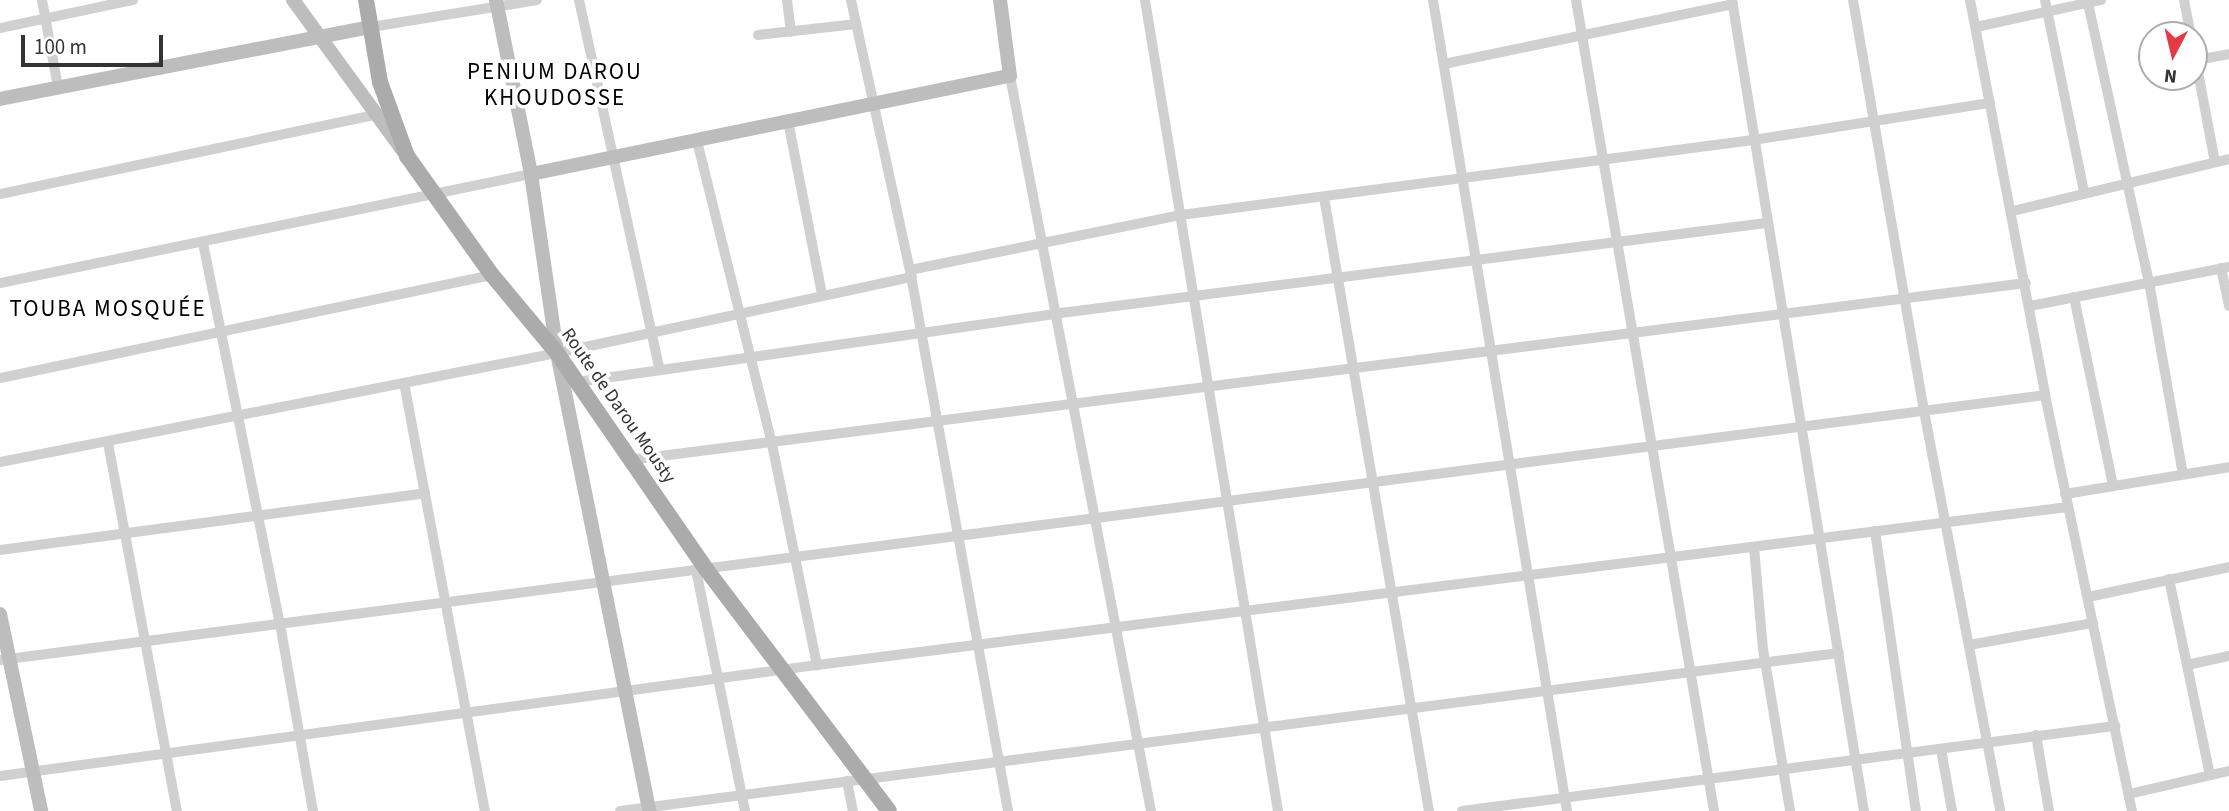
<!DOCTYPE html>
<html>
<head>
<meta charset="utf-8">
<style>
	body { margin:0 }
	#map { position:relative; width:2229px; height:811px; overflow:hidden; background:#fff; font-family:"Source Sans 3",sans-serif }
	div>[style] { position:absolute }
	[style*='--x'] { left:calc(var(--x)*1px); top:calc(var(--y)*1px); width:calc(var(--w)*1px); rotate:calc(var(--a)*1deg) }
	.street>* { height:10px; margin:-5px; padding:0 5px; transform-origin:5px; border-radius:5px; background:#d0d0d0 }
	.secondary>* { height:14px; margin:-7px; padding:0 7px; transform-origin:7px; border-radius:7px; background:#bdbdbd }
	.primary>* { height:16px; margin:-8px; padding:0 8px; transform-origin:8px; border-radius:8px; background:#ababab }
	span { translate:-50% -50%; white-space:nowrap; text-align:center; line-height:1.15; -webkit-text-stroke:7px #fff; paint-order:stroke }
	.street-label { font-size:19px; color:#333 }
	.quarter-label { font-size:23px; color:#000; letter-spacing:2px }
	.north { position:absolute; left:2138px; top:21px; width:70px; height:70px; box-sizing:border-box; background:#fff; border:2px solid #adadad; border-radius:50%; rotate:187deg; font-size:19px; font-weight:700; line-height:28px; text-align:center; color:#333 }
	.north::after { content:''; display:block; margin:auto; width:24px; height:32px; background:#e63946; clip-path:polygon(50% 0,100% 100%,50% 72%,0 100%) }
	.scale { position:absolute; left:21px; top:35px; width:142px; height:32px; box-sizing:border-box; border:4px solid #333; border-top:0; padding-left:9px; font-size:21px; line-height:24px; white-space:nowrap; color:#333; -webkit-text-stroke:5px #fff; paint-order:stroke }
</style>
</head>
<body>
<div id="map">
	<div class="street">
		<div style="--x:42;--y:0;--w:88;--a:79.6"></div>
		<div style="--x:579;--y:0;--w:377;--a:77.7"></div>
		<div style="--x:787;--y:0;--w:32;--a:83"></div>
		<div style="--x:851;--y:0;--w:276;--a:77.7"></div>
		<div style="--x:910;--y:270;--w:550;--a:79.73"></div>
		<div style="--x:1145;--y:0;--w:822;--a:80.69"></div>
		<div style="--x:1433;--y:0;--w:822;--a:80.62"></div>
		<div style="--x:1576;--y:0;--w:823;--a:80.34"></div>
		<div style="--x:1732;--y:0;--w:822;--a:80.76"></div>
		<div style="--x:1853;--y:0;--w:417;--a:80.2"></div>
		<div style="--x:1924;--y:411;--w:407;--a:79.2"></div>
		<div style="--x:1970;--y:0;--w:402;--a:79.2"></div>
		<div style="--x:2045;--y:395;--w:425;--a:78.2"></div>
		<div style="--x:2045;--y:0;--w:196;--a:78.5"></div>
		<div style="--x:2184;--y:0;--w:36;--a:79"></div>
		<div style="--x:2088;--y:3;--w:286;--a:77.7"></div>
		<div style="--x:2149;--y:282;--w:195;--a:80"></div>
		<div style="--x:371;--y:27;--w:168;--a:-9.2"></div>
		<div style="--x:1976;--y:27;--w:128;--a:-12.2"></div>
		<div style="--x:0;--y:28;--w:136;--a:-11.9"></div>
		<div style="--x:758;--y:35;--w:99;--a:-6.4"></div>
		<div style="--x:2194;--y:51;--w:113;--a:79.3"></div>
		<div style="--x:2196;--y:60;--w:34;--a:-10"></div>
		<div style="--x:1444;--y:64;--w:295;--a:-11.7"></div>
		<div style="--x:1010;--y:76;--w:748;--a:79.14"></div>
		<div style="--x:788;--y:121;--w:176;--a:78.9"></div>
		<div style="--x:697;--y:141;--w:312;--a:76.1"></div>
		<div style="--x:772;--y:444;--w:226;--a:78.5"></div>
		<div style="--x:0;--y:194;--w:382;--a:-11.9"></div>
		<div style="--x:1324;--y:197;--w:623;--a:80.3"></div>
		<div style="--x:2013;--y:211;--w:222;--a:-13.5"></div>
		<div style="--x:203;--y:243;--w:389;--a:78.6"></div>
		<div style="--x:280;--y:624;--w:190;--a:80"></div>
		<div style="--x:2221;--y:268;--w:39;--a:78"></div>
		<div style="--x:910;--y:270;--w:277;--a:-11.5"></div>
		<div style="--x:1181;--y:215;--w:577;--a:-7.47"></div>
		<div style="--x:1753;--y:140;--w:240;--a:-8.9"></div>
		<div style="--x:0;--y:283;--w:542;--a:-11.6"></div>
		<div style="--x:2074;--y:297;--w:193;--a:78.3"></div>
		<div style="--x:2030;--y:306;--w:203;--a:-11.1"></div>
		<div style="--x:0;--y:378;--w:503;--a:-11.82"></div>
		<div style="--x:577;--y:382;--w:481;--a:-8.1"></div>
		<div style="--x:1053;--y:314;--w:719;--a:-7.27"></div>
		<div style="--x:404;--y:383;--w:436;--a:79.3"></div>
		<div style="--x:108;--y:443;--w:374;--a:79.4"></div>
		<div style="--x:629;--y:460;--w:1408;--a:-7.22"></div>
		<div style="--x:0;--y:462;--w:568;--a:-11.07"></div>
		<div style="--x:557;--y:353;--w:363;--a:-12.1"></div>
		<div style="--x:2065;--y:494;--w:166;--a:-9.3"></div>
		<div style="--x:1875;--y:531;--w:283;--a:81.7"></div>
		<div style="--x:1754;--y:547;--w:102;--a:85"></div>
		<div style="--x:1763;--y:649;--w:164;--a:80.5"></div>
		<div style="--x:0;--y:550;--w:429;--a:-7.6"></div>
		<div style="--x:696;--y:570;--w:246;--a:78.5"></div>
		<div style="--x:2169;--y:579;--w:200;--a:78.2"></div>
		<div style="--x:2088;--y:597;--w:144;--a:-12"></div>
		<div style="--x:1969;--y:645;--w:126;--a:-10.1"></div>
		<div style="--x:0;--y:660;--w:2062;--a:-7.38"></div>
		<div style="--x:2187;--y:665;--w:43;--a:-12.1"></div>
		<div style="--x:2036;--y:735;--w:77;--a:80.3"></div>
		<div style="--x:1941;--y:749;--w:63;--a:79.9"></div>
		<div style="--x:0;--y:776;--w:825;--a:-7.74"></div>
		<div style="--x:817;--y:665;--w:1261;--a:-7.2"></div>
		<div style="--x:847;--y:781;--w:31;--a:79"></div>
		<div style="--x:2129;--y:794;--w:103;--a:-13"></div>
		<div style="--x:620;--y:811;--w:1229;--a:-7.39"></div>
		<div style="--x:1462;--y:811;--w:659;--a:-7.42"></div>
	</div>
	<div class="secondary">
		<div style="--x:293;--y:0;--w:187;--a:53.9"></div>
		<div style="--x:496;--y:0;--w:177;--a:78.6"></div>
		<div style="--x:531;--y:174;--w:181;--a:81.7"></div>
		<div style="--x:557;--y:353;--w:467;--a:78.6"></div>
		<div style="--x:0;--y:99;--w:378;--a:-11"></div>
		<div style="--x:531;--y:174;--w:489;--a:-11.6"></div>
		<div style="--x:1010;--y:76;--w:77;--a:-97.5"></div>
		<div style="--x:0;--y:614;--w:201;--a:78.2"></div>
	</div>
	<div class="primary">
		<div style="--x:366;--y:0;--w:83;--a:80.3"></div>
		<div style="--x:380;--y:82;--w:79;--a:70"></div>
		<div style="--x:407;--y:156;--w:146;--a:54.5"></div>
		<div style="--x:492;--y:275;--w:102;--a:50.2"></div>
		<div style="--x:557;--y:353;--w:262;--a:55.4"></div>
		<div style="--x:706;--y:569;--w:303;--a:52.9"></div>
	</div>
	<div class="street-label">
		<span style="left:618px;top:406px;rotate:55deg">Route de Darou Mousty</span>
	</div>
	<div class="quarter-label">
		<span style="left:555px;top:85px">PENIUM DAROU<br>KHOUDOSSE</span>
		<span style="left:108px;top:309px">TOUBA MOSQUÉE</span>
	</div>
	<div class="north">N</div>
	<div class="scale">100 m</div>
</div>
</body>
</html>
